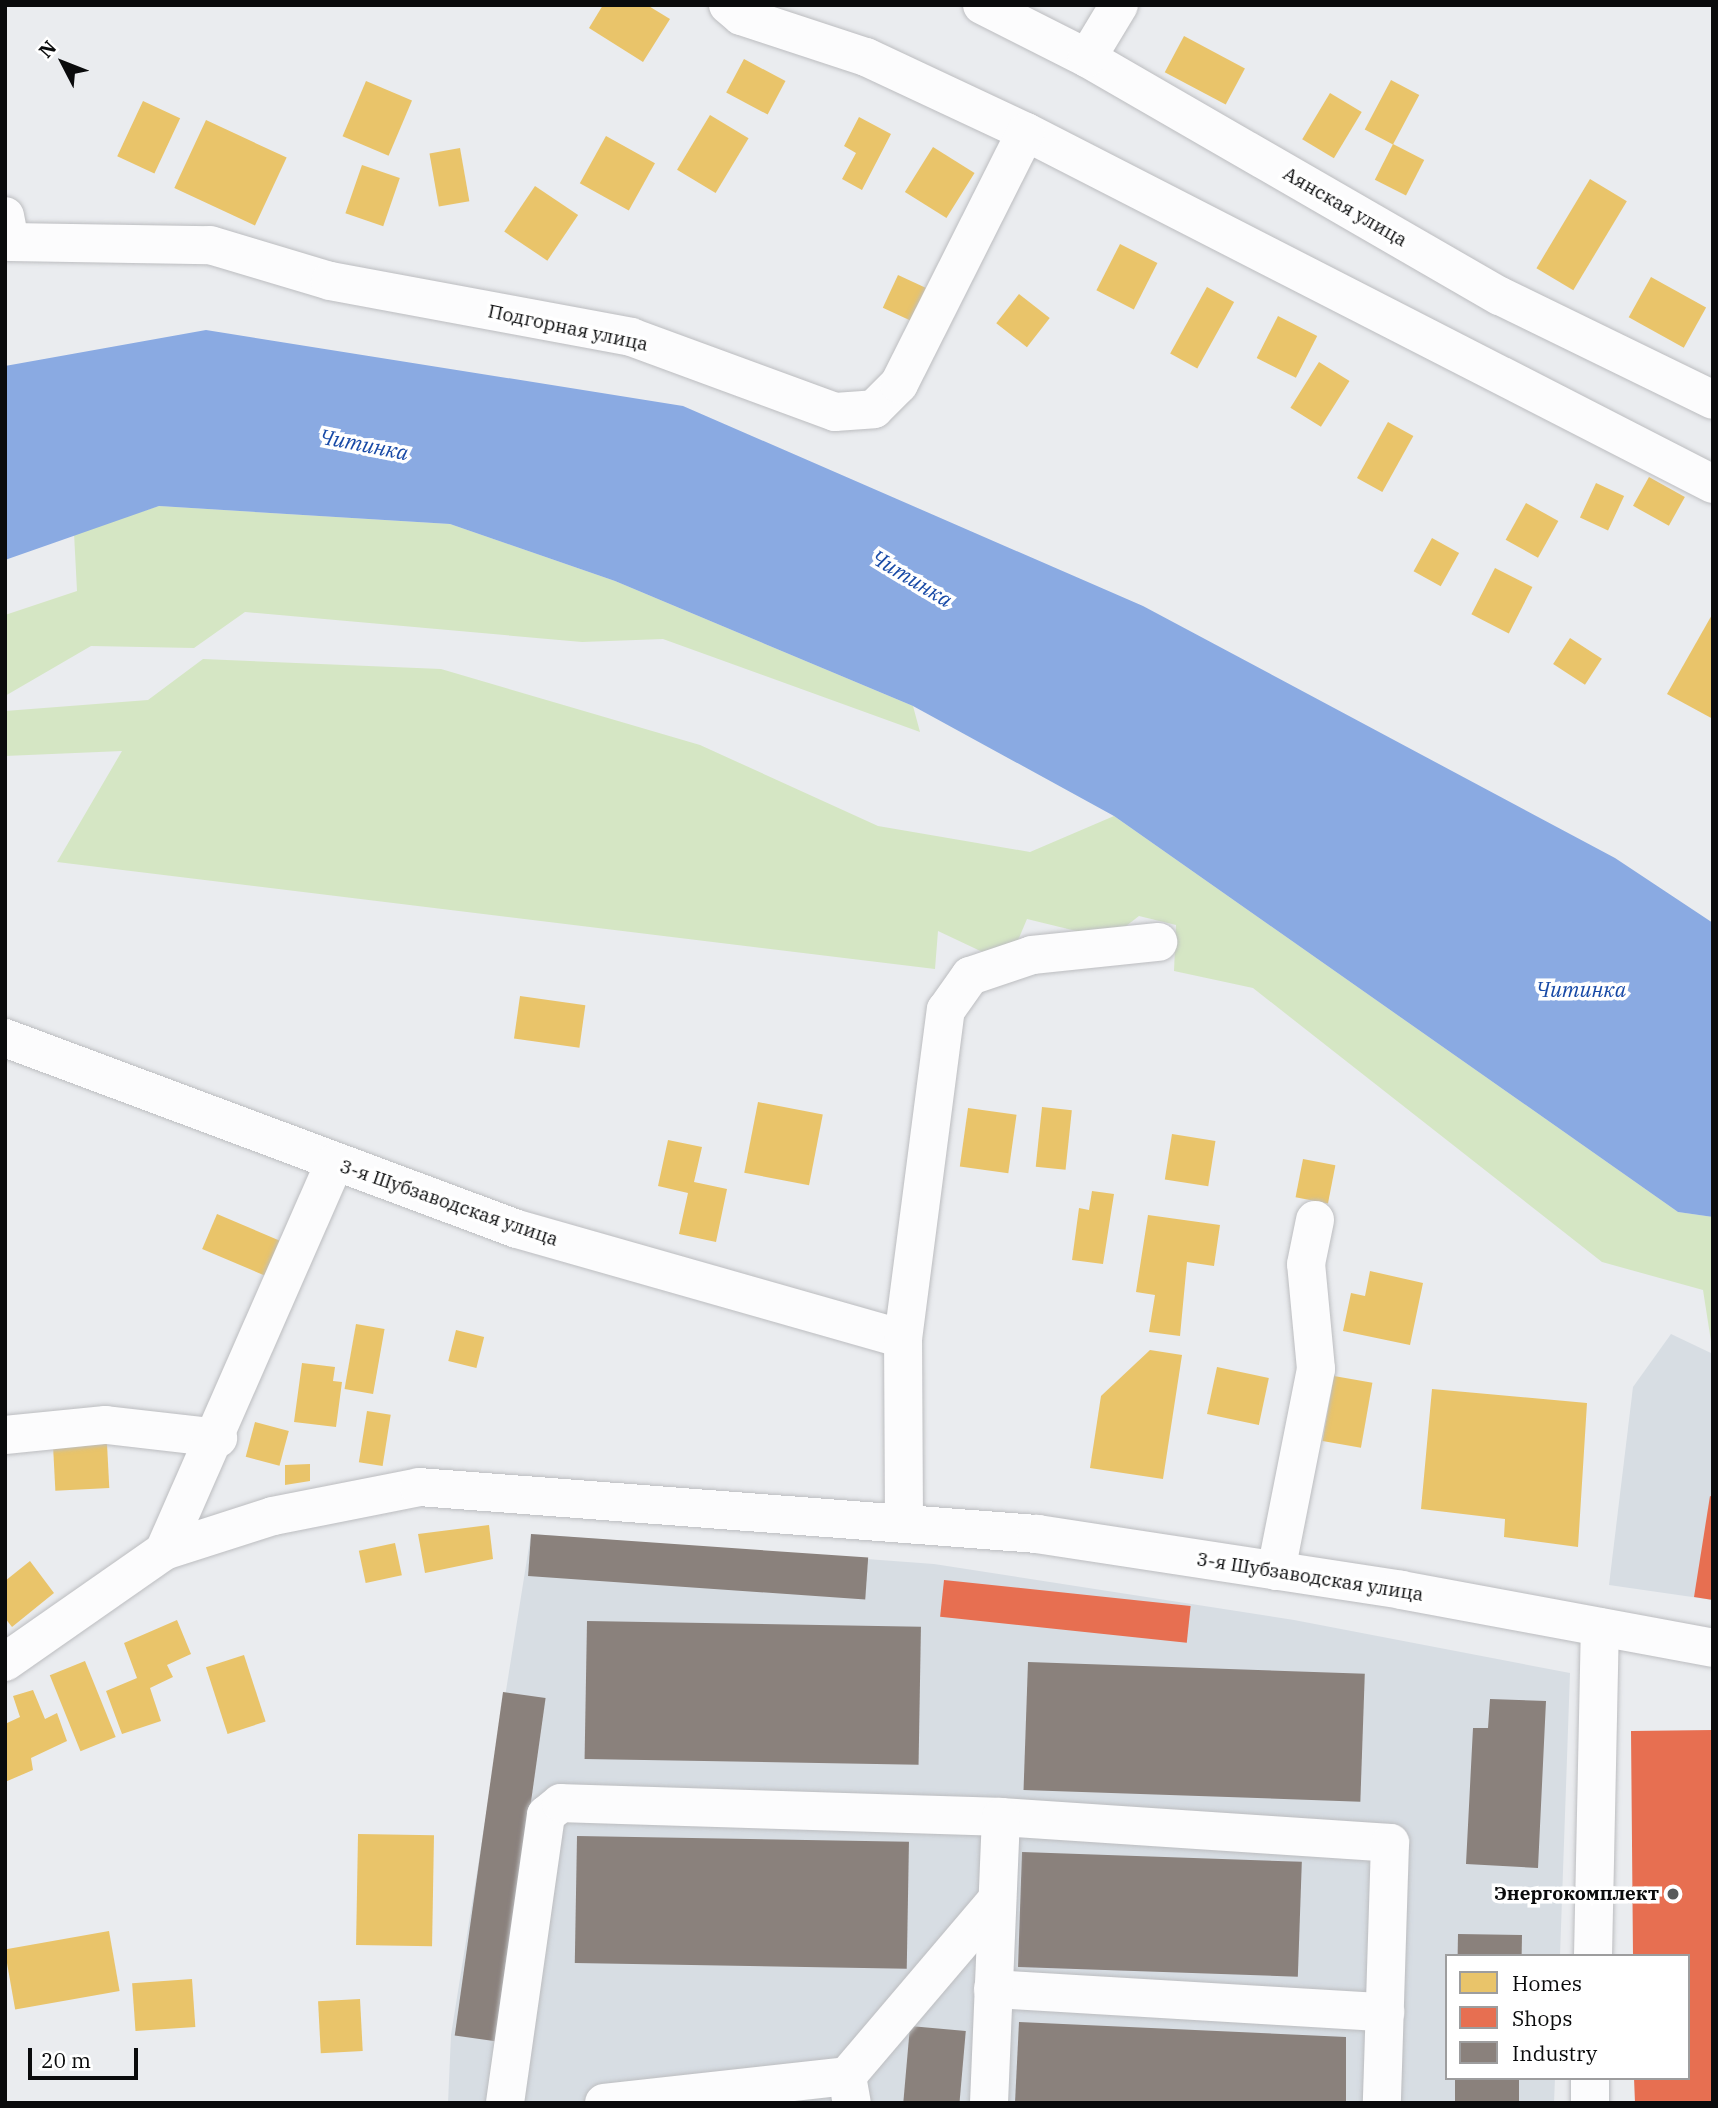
<!DOCTYPE html>
<html>
<head>
<meta charset="utf-8">
<style>
	body { margin:0 }
	#map { position:relative; width:1718px; height:2108px; overflow:hidden; background:#eaecef; font-family:"IBM Plex Serif",serif }
	div>[style] { position:absolute }
	[style*='--x'] { left:calc(var(--x)*1px); top:calc(var(--y)*1px); width:calc(var(--w)*1px); rotate:calc(var(--a)*1deg) }
	.built>* { inset:0; background:#d7dde3 }
	.green>* { inset:0; background:#d5e6c4 }
	.water>* { inset:0; background:#8aaae2 }
	.homes>* { inset:0; background:#e9c46a; transform-origin:0 0 }
	.shops>* { inset:0; background:#e76f51; transform-origin:0 0 }
	.industry>* { inset:0; background:#8a817c; transform-origin:0 0 }
	.roads { filter:drop-shadow(0 0 2px #bcbdc0) drop-shadow(0 0 2px #bcbdc0) }
	.minor>* { height:38px; margin:-19px; padding:0 19px; transform-origin:19px; border-radius:19px; background:#fcfcfd }
	.dots>* { width:19px; height:19px; translate:-50% -50%; box-sizing:border-box; border:4px solid #fff; border-radius:50% }
	span { translate:-50% -50%; white-space:nowrap; text-align:center; line-height:1.15; -webkit-text-stroke:7px #fff; paint-order:stroke }
	.street-label { font-size:19px; color:#0a0b0c }
	.poi-label { font-size:19px; color:#0a0b0c; font-weight:700 }
	.right { translate:-100% -50%; text-align:right }
	.water-label { font-size:21px; color:#1749a6; font-style:italic }
	.frame { position:absolute; inset:0; border:7px solid #0a0b0c; pointer-events:none }
	.legend { position:absolute; left:1445px; top:1954px; width:245px; height:126px; box-sizing:border-box; background:#fff; border:2px solid #9d9d9e; margin:0; padding:9px 12px; list-style:none; font-size:21px; color:#0a0b0c }
	.legend li { display:flex; align-items:center; gap:14px; height:35px }
	.legend b { width:35px; border:2px solid #9d9d9e }
	.north { position:absolute; left:28px; top:28px; width:70px; height:70px; -webkit-text-stroke:5px #fff; paint-order:stroke; rotate:312deg; font-size:19px; font-weight:700; line-height:28px; text-align:center; color:#0a0b0c }
	.north::after { content:''; display:block; margin:auto; width:24px; height:32px; background:#0a0b0c; clip-path:polygon(50% 0,100% 100%,50% 72%,0 100%) }
	.scale { position:absolute; left:28px; top:2048px; width:110px; height:32px; box-sizing:border-box; border:4px solid #0a0b0c; border-top:0; padding-left:9px; font-size:21px; line-height:24px; white-space:nowrap; color:#0a0b0c; -webkit-text-stroke:5px #fff; paint-order:stroke }
</style>
</head>
<body>
<div id="map">
	<div class="built">
		<div style="clip-path:polygon(1671px 1334px,1713px 1354px,1713px 1600px,1609px 1585px,1633px 1387px)"></div>
		<div style="clip-path:polygon(531px 1534px,934px 1564px,1294px 1620px,1570px 1673px,1560px 1956px,1447px 1956px,1447px 2078px,1555px 2078px,1554px 2103px,448px 2103px,451px 2035px)"></div>
	</div>
	<div class="green">
		<div style="clip-path:polygon(159px 506px,450px 524px,615px 581px,913px 706px,920px 732px,663px 639px,582px 642px,245px 612px,194px 648px,91px 646px,5px 696px,5px 615px,77px 591px,74px 533px)"></div>
		<div style="clip-path:polygon(203px 659px,441px 669px,700px 745px,878px 826px,1030px 852px,1114px 816px,1678px 1212px,1713px 1217px,1713px 1354px,1703px 1290px,1602px 1262px,1253px 988px,1174px 971px,1176px 925px,1139px 916px,1109px 939px,1027px 919px,1008px 964px,938px 931px,935px 969px,57px 862px,122px 751px,5px 756px,5px 711px,148px 700px)"></div>
	</div>
	<div class="water">
		<div style="clip-path:polygon(206px 330px,683px 406px,1143px 606px,1615px 858px,1713px 923px,1713px 1217px,1678px 1212px,1114px 816px,913px 706px,615px 581px,450px 524px,159px 506px,5px 560px,5px 366px)"></div>
	</div>
	<div class="homes">
		<div style="clip-path:polygon(603px 5px,647px 5px,670px 19px,643px 62px,589px 28px)"></div>
		<div style="left:1184px;top:36px;width:69px;height:41px;rotate:28deg"></div>
		<div style="left:744px;top:59px;width:47px;height:38px;rotate:28deg"></div>
		<div style="left:1391px;top:80px;width:32px;height:56px;rotate:28deg"></div>
		<div style="left:366px;top:81px;width:50px;height:60px;rotate:23deg"></div>
		<div style="left:1330px;top:93px;width:37px;height:54px;rotate:31deg"></div>
		<div style="left:143px;top:101px;width:41px;height:61px;rotate:25deg"></div>
		<div style="left:710px;top:115px;width:45px;height:64px;rotate:31deg"></div>
		<div style="clip-path:polygon(859px 117px,891px 134px,862px 190px,842px 179px,856px 153px,844px 146px)"></div>
		<div style="left:206px;top:120px;width:89px;height:75px;rotate:25deg"></div>
		<div style="left:606px;top:136px;width:56px;height:54px;rotate:29deg"></div>
		<div style="left:1393px;top:144px;width:35px;height:40px;rotate:27deg"></div>
		<div style="left:933px;top:147px;width:49px;height:53px;rotate:32deg"></div>
		<div style="left:460px;top:148px;width:54px;height:31px;rotate:80deg"></div>
		<div style="left:362px;top:165px;width:40px;height:51px;rotate:19deg"></div>
		<div style="left:1590px;top:179px;width:43px;height:104px;rotate:31deg"></div>
		<div style="left:535px;top:186px;width:52px;height:55px;rotate:34deg"></div>
		<div style="left:1120px;top:244px;width:42px;height:52px;rotate:27deg"></div>
		<div style="left:898px;top:275px;width:31px;height:36px;rotate:25deg"></div>
		<div style="left:1651px;top:277px;width:63px;height:46px;rotate:29deg"></div>
		<div style="left:1207px;top:287px;width:31px;height:76px;rotate:29deg"></div>
		<div style="left:1019px;top:294px;width:39px;height:37px;rotate:38deg"></div>
		<div style="left:1278px;top:316px;width:44px;height:47px;rotate:27deg"></div>
		<div style="left:1319px;top:362px;width:36px;height:54px;rotate:32deg"></div>
		<div style="left:1388px;top:422px;width:29px;height:64px;rotate:29deg"></div>
		<div style="left:1649px;top:477px;width:41px;height:33px;rotate:29deg"></div>
		<div style="left:1596px;top:483px;width:31px;height:38px;rotate:25deg"></div>
		<div style="left:1526px;top:503px;width:37px;height:42px;rotate:29deg"></div>
		<div style="left:1432px;top:538px;width:31px;height:38px;rotate:29deg"></div>
		<div style="left:1495px;top:568px;width:42px;height:52px;rotate:27deg"></div>
		<div style="clip-path:polygon(1713px 613px,1713px 719px,1667px 694px)"></div>
		<div style="left:1570px;top:638px;width:38px;height:31px;rotate:33deg"></div>
		<div style="left:520px;top:996px;width:66px;height:43px;rotate:8deg"></div>
		<div style="left:758px;top:1102px;width:66px;height:72px;rotate:11deg"></div>
		<div style="left:1042px;top:1107px;width:30px;height:60px;rotate:6deg"></div>
		<div style="left:968px;top:1108px;width:49px;height:59px;rotate:8deg"></div>
		<div style="left:1172px;top:1134px;width:44px;height:46px;rotate:9deg"></div>
		<div style="clip-path:polygon(668px 1140px,702px 1147px,694px 1182px,727px 1189px,716px 1242px,679px 1234px,688px 1193px,658px 1186px)"></div>
		<div style="left:1303px;top:1159px;width:33px;height:39px;rotate:11deg"></div>
		<div style="clip-path:polygon(1092px 1191px,1114px 1194px,1103px 1264px,1072px 1260px,1079px 1208px,1089px 1210px)"></div>
		<div style="left:217px;top:1214px;width:81px;height:38px;rotate:23deg"></div>
		<div style="clip-path:polygon(1148px 1215px,1220px 1225px,1214px 1266px,1187px 1262px,1180px 1336px,1149px 1332px,1155px 1295px,1136px 1292px)"></div>
		<div style="clip-path:polygon(1370px 1271px,1423px 1283px,1410px 1345px,1343px 1331px,1351px 1293px,1365px 1296px)"></div>
		<div style="left:356px;top:1324px;width:29px;height:66px;rotate:10deg"></div>
		<div style="left:456px;top:1330px;width:29px;height:32px;rotate:14deg"></div>
		<div style="clip-path:polygon(1150px 1350px,1182px 1355px,1163px 1479px,1090px 1468px,1101px 1396px)"></div>
		<div style="clip-path:polygon(302px 1363px,335px 1367px,333px 1381px,342px 1382px,336px 1427px,294px 1422px)"></div>
		<div style="left:1217px;top:1367px;width:53px;height:48px;rotate:12deg"></div>
		<div style="left:1334px;top:1376px;width:39px;height:66px;rotate:10deg"></div>
		<div style="clip-path:polygon(1432px 1389px,1587px 1403px,1578px 1547px,1504px 1537px,1505px 1519px,1421px 1509px)"></div>
		<div style="left:367px;top:1411px;width:24px;height:52px;rotate:9deg"></div>
		<div style="left:255px;top:1422px;width:35px;height:36px;rotate:15deg"></div>
		<div style="left:107px;top:1444px;width:44px;height:54px;rotate:87deg"></div>
		<div style="clip-path:polygon(310px 1464px,310px 1481px,285px 1485px,285px 1465px)"></div>
		<div style="clip-path:polygon(489px 1525px,493px 1559px,425px 1573px,418px 1534px)"></div>
		<div style="left:395px;top:1543px;width:33px;height:37px;rotate:78deg"></div>
		<div style="clip-path:polygon(30px 1561px,54px 1593px,12px 1627px,5px 1618px,5px 1581px)"></div>
		<div style="clip-path:polygon(177px 1620px,191px 1654px,167px 1665px,173px 1677px,150px 1688px,161px 1721px,122px 1734px,106px 1691px,137px 1678px,124px 1643px)"></div>
		<div style="left:244px;top:1655px;width:70px;height:40px;rotate:72deg"></div>
		<div style="left:85px;top:1661px;width:82px;height:38px;rotate:68deg"></div>
		<div style="clip-path:polygon(33px 1690px,45px 1719px,57px 1713px,67px 1741px,31px 1758px,33px 1770px,5px 1782px,5px 1724px,20px 1717px,13px 1696px)"></div>
		<div style="left:358px;top:1834px;width:76px;height:111px;rotate:1deg"></div>
		<div style="left:109px;top:1931px;width:61px;height:106px;rotate:80deg"></div>
		<div style="left:192px;top:1979px;width:48px;height:60px;rotate:86deg"></div>
		<div style="left:360px;top:1999px;width:52px;height:42px;rotate:87deg"></div>
	</div>
	<div class="shops">
		<div style="clip-path:polygon(1710px 1496px,1713px 1497px,1713px 1600px,1694px 1597px)"></div>
		<div style="left:944px;top:1580px;width:248px;height:37px;rotate:6deg"></div>
		<div style="clip-path:polygon(1713px 1730px,1713px 2103px,1635px 2103px,1634px 2078px,1688px 2078px,1688px 1956px,1633px 1956px,1631px 1731px)"></div>
	</div>
	<div class="industry">
		<div style="left:531px;top:1534px;width:338px;height:42px;rotate:4deg"></div>
		<div style="left:587px;top:1621px;width:334px;height:138px;rotate:1deg"></div>
		<div style="left:1028px;top:1662px;width:337px;height:128px;rotate:2deg"></div>
		<div style="left:503px;top:1692px;width:43px;height:347px;rotate:8deg"></div>
		<div style="clip-path:polygon(1490px 1699px,1546px 1701px,1538px 1868px,1466px 1864px,1473px 1728px,1488px 1728px)"></div>
		<div style="left:577px;top:1836px;width:332px;height:127px;rotate:1deg"></div>
		<div style="left:1022px;top:1852px;width:280px;height:115px;rotate:2deg"></div>
		<div style="left:1458px;top:1934px;width:64px;height:22px;rotate:1deg"></div>
		<div style="clip-path:polygon(1019px 2022px,1346px 2037px,1346px 2103px,1015px 2103px)"></div>
		<div style="left:910px;top:2026px;width:56px;height:77px;rotate:5deg"></div>
		<div style="left:1455px;top:2078px;width:64px;height:25px"></div>
	</div>
	<div class="roads">
		<div class="minor">
			<div style="--x:728;--y:5;--w:17;--a:40"></div>
			<div style="--x:741;--y:16;--w:132;--a:18.2"></div>
			<div style="--x:866;--y:57;--w:177;--a:25.1"></div>
			<div style="--x:1026;--y:132;--w:772;--a:27.13"></div>
			<div style="--x:982;--y:5;--w:118;--a:26.8"></div>
			<div style="--x:1087;--y:58;--w:477;--a:30"></div>
			<div style="--x:1500;--y:296;--w:237;--a:26"></div>
			<div style="--x:1087;--y:58;--w:62;--a:-58.9"></div>
			<div style="--x:5;--y:216;--w:26;--a:79"></div>
			<div style="--x:10;--y:242;--w:200;--a:0.9"></div>
			<div style="--x:210;--y:245;--w:125;--a:16.7"></div>
			<div style="--x:330;--y:281;--w:306;--a:10.5"></div>
			<div style="--x:631;--y:337;--w:217;--a:20.2"></div>
			<div style="--x:835;--y:412;--w:39;--a:-4"></div>
			<div style="--x:874;--y:409;--w:35;--a:-45"></div>
			<div style="--x:899;--y:384;--w:282;--a:-63.3"></div>
			<div style="--x:5;--y:1038;--w:546;--a:20.46"></div>
			<div style="--x:517;--y:1229;--w:401;--a:15.9"></div>
			<div style="--x:5;--y:1435;--w:101;--a:-5.7"></div>
			<div style="--x:106;--y:1425;--w:113;--a:6.6"></div>
			<div style="--x:904;--y:1523;--w:184;--a:-90.3"></div>
			<div style="--x:903;--y:1339;--w:332;--a:-82.6"></div>
			<div style="--x:946;--y:1010;--w:42;--a:-54.8"></div>
			<div style="--x:970;--y:976;--w:65;--a:-18.7"></div>
			<div style="--x:1032;--y:955;--w:127;--a:-5.9"></div>
			<div style="--x:164;--y:1551;--w:424;--a:-66.3"></div>
			<div style="--x:1276;--y:1571;--w:206;--a:-78.8"></div>
			<div style="--x:1316;--y:1369;--w:105;--a:-95.4"></div>
			<div style="--x:1306;--y:1264;--w:45;--a:-78.4"></div>
			<div style="--x:5;--y:1662;--w:194;--a:-34.9"></div>
			<div style="--x:164;--y:1551;--w:114;--a:-17.8"></div>
			<div style="--x:273;--y:1516;--w:149;--a:-11.2"></div>
			<div style="--x:419;--y:1487;--w:620;--a:4.35"></div>
			<div style="--x:1037;--y:1534;--w:368;--a:8.7"></div>
			<div style="--x:1401;--y:1590;--w:317;--a:10.5"></div>
			<div style="--x:1593;--y:1956;--w:329;--a:-88.8"></div>
			<div style="--x:993;--y:1989;--w:393;--a:3.4"></div>
			<div style="--x:847;--y:2076;--w:231;--a:-49.6"></div>
			<div style="--x:505;--y:2103;--w:291;--a:-81.9"></div>
			<div style="--x:546;--y:1815;--w:19;--a:-39"></div>
			<div style="--x:561;--y:1803;--w:440;--a:1.8"></div>
			<div style="--x:1001;--y:1817;--w:390;--a:3.8"></div>
			<div style="--x:1390;--y:1843;--w:260;--a:91.8"></div>
			<div style="--x:604;--y:2103;--w:244;--a:-6.3"></div>
			<div style="--x:847;--y:2076;--w:27;--a:80"></div>
			<div style="--x:989;--y:2103;--w:286;--a:-87.6"></div>
			<div style="--x:1590;--y:2103;--w:25;--a:-90"></div>
		</div>
	</div>
	<div class="dots">
		<div style="left:1673px;top:1894px;background:#585a5b"></div>
	</div>
	<div class="street-label">
		<span style="left:1345px;top:207px;rotate:30deg">Аянская улица</span>
		<span style="left:568px;top:328px;rotate:12deg">Подгорная улица</span>
		<span style="left:449px;top:1203px;rotate:19deg">3-я Шубзаводская улица</span>
		<span style="left:1310px;top:1577px;rotate:9deg">3-я Шубзаводская улица</span>
	</div>
	<div class="poi-label">
		<span class="right" style="left:1659px;top:1894px">Энергокомплект</span>
	</div>
	<div class="water-label">
		<span style="left:364px;top:444px;rotate:11deg">Читинка</span>
		<span style="left:912px;top:578px;rotate:31deg">Читинка</span>
		<span style="left:1581px;top:989px">Читинка</span>
	</div>
	<div class="frame"></div>
	<ul class="legend">
	<li><b style="height:19px;background:#e9c46a"></b>Homes</li>
	<li><b style="height:19px;background:#e76f51"></b>Shops</li>
	<li><b style="height:19px;background:#8a817c"></b>Industry</li>
	</ul>
	<div class="north">N</div>
	<div class="scale">20 m</div>
</div>
</body>
</html>
